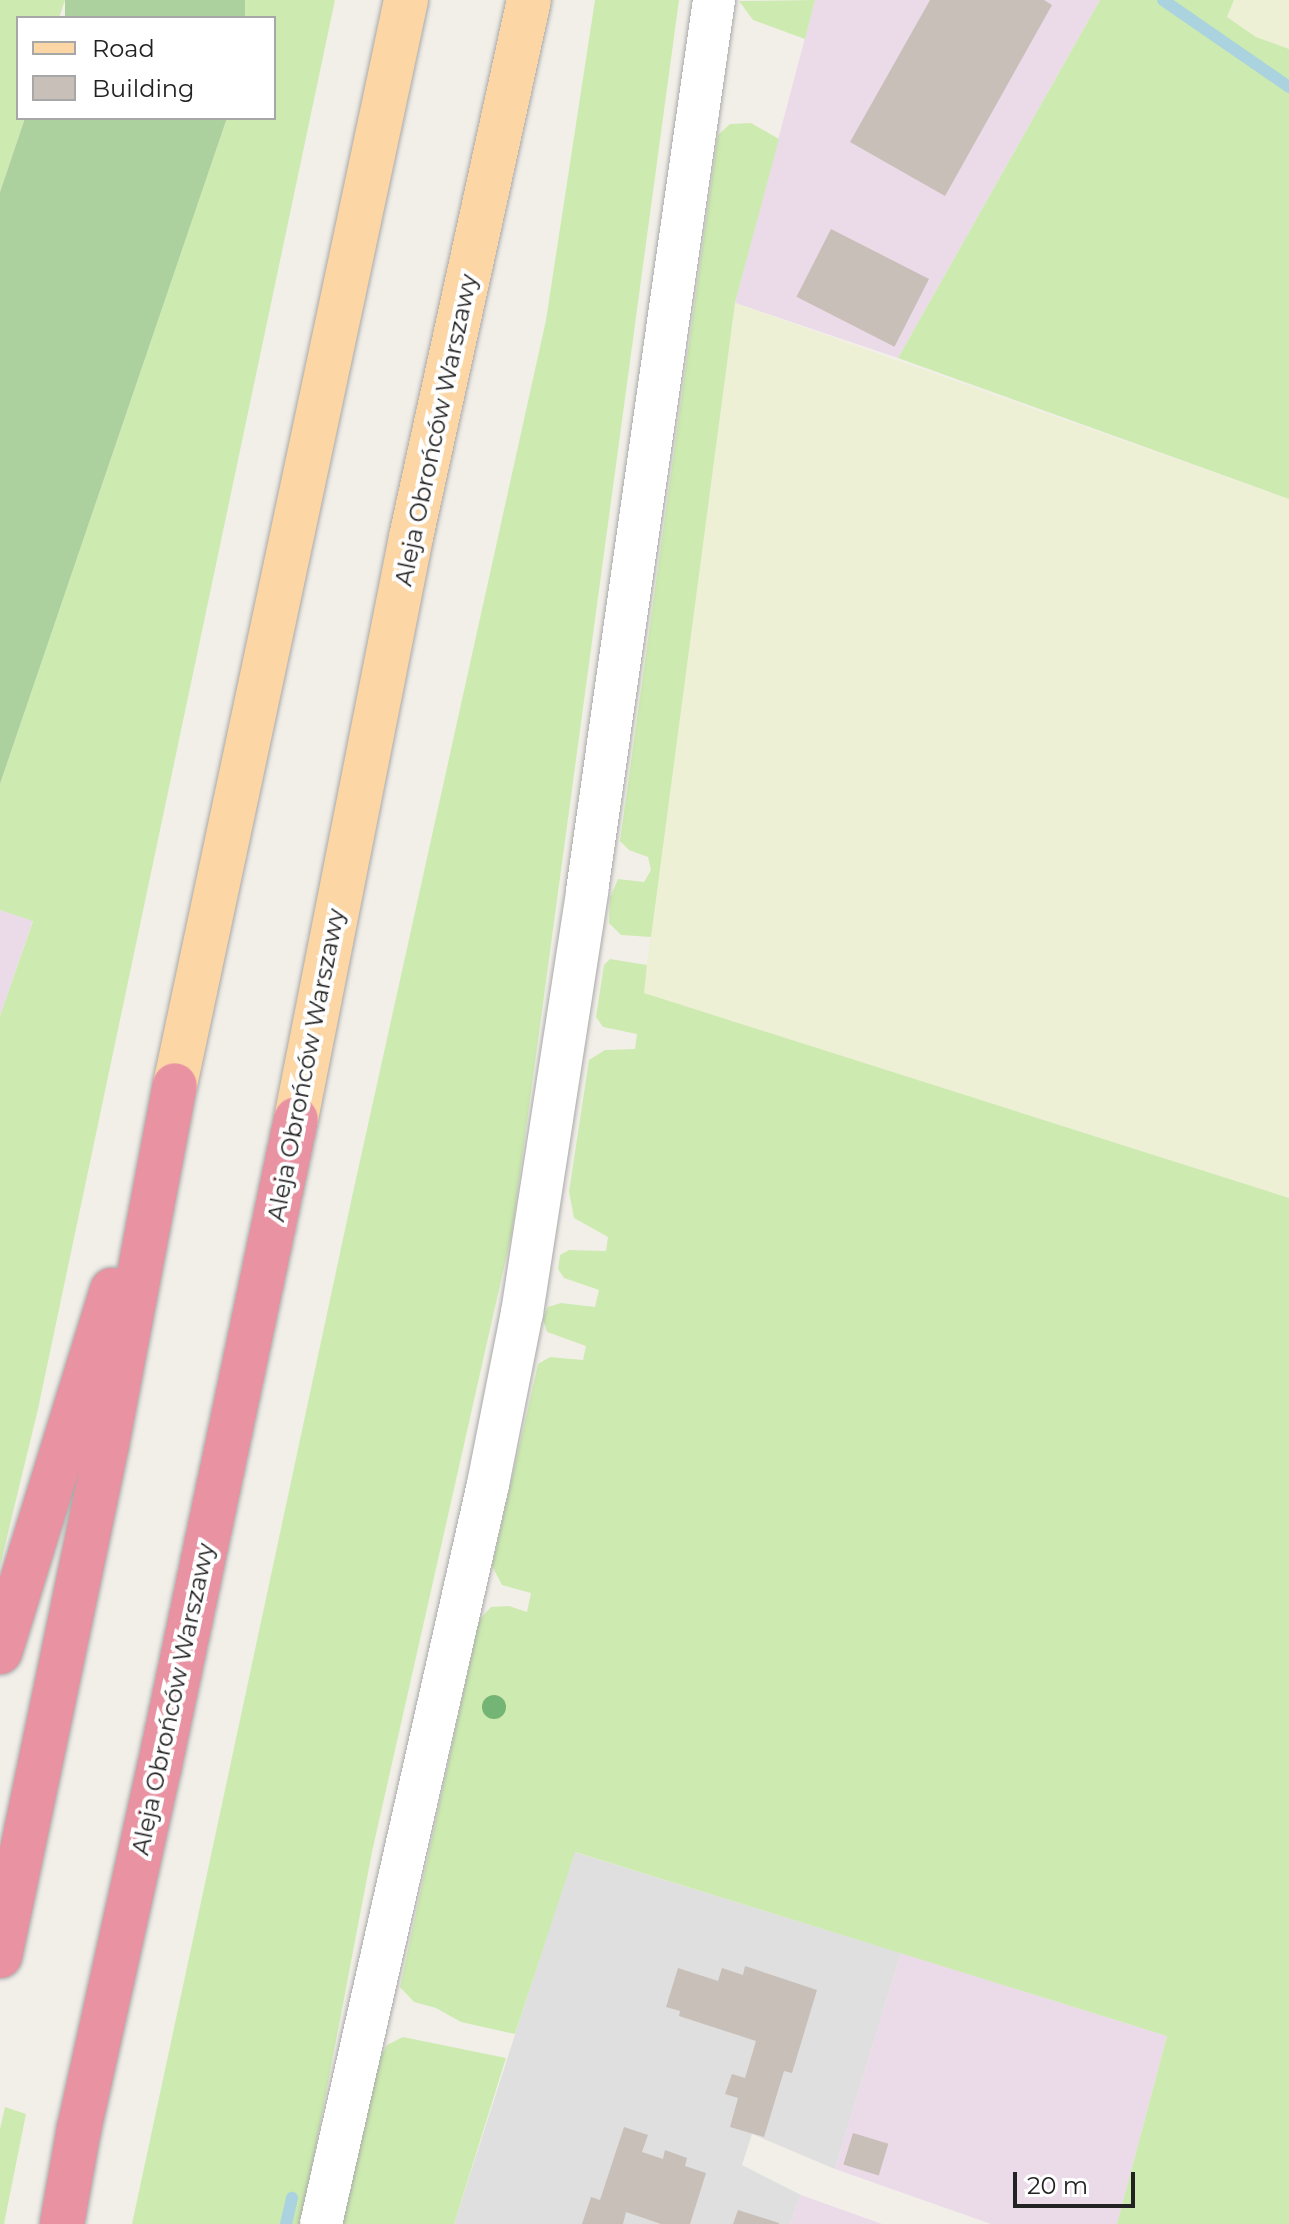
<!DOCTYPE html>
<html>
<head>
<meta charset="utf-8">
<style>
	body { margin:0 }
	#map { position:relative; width:1289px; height:2224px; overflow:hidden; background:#f2efe9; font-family:Montserrat,sans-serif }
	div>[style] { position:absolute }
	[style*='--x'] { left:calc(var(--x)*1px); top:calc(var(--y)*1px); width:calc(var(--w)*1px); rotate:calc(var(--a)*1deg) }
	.residential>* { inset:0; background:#e0dfdf }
	.industrial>* { inset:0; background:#ebdbe8 }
	.farmland>* { inset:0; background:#eef0d5 }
	.grass>* { inset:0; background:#cdebb0 }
	.forest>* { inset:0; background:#add19e; transform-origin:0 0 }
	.stream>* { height:12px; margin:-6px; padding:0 6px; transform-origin:6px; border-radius:6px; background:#aad3df }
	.building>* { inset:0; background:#c7bfb8; transform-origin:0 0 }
	.roads { filter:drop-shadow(0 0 2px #a9a9a9) drop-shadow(0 0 2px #a9a9a9) }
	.minor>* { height:42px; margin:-21px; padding:0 21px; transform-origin:21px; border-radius:21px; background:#fff }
	.primary>* { height:44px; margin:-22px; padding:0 22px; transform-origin:22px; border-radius:22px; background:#fcd6a4 }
	.motorway>* { height:44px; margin:-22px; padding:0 22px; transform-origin:22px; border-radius:22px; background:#e892a2 }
	.trees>* { width:24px; height:24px; margin:-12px; border-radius:50%; background:#74b475 }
	span { translate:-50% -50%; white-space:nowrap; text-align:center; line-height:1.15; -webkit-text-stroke:8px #fff; paint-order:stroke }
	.street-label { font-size:24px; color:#222 }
	.legend { position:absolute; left:16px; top:16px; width:260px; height:104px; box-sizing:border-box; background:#fff; border:2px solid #a7a7a7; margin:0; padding:10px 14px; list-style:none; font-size:24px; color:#222 }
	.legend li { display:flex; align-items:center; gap:16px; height:40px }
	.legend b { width:40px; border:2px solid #a7a7a7 }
	.scale { position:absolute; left:1013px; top:2172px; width:122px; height:36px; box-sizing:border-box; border:4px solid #222; border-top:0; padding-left:10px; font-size:24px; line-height:28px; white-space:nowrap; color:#222; -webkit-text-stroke:6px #fff; paint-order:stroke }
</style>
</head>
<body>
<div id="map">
	<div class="residential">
		<div style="clip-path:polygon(574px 1852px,901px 1953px,835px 2169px,752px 2134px,742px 2165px,801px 2195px,790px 2224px,454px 2224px)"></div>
	</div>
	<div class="industrial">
		<div style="clip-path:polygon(815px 0,1100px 0,898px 358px,735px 303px)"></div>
		<div style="clip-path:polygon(0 910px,33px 920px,0 1016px)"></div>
		<div style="clip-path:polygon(901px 1953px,1167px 2036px,1117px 2224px,991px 2224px,835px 2169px)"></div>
		<div style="clip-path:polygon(801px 2195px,815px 2200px,882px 2224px,790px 2224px)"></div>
	</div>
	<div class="farmland">
		<div style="clip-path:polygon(1234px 0,1289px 0,1289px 49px,1256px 37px,1227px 17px)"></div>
		<div style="clip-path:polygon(735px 303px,1289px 499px,1289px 1198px,643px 993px)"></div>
	</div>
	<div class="grass">
		<div style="clip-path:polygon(0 0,65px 0,59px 18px,18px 18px,18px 118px,25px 118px,0 192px)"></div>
		<div style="clip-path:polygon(245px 0,335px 0,38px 1409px,0 1566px,0 1016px,33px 921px,0 910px,0 784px,227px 118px,274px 118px,274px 18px,244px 18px)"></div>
		<div style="clip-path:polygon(595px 0,679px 0,512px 1232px,372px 1852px,301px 2224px,132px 2224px,352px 1197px,546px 320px)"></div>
		<div style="clip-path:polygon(815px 0,805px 39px,753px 20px,739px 1px)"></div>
		<div style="clip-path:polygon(1100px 0,1234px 0,1227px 17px,1256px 37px,1289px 49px,1289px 499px,898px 358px)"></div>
		<div style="clip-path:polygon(751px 123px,779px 139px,735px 303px,651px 937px,621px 935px,609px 923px,610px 898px,618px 879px,644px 882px,651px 870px,648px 857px,629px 850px,620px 841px,718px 135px,730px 124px)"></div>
		<div style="clip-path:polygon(610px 959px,647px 965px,644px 993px,1289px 1198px,1289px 2224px,1117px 2224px,1167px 2036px,575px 1852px,515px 2034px,461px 2022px,436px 2008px,414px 2002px,400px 1987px,479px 1620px,491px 1607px,509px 1606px,527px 1612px,531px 1593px,502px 1585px,492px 1566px,538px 1364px,550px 1357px,583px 1360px,586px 1346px,547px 1332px,543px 1319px,548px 1307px,561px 1303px,595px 1307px,599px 1290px,564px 1278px,558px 1269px,560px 1255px,569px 1250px,606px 1251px,608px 1237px,574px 1218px,569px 1192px,589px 1060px,605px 1050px,635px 1049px,637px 1034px,603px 1027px,596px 1017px,604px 965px)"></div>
		<div style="clip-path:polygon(403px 2037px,506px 2058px,454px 2224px,340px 2224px,377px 2063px,387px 2045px)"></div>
		<div style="clip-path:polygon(5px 2107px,26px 2114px,4px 2224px,0 2224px,0 2129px)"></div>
	</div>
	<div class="forest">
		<div style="left:65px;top:0;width:180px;height:19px"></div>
		<div style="clip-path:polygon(25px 118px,227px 118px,0 784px,0 192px)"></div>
	</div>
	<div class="stream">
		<div style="--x:1163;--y:0;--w:153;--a:34.6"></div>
		<div style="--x:286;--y:2224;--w:27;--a:-77"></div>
	</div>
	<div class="building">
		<div style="clip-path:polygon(930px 0,1044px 0,1052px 5px,945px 196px,850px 142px)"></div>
		<div style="left:831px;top:229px;width:110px;height:76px;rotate:27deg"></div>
		<div style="clip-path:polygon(745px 1966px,817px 1990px,792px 2073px,784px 2071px,764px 2137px,730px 2127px,738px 2098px,725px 2094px,732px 2074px,745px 2078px,756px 2041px,679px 2016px,680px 2011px,666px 2007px,678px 1968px,718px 1981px,722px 1968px,743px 1975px)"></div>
		<div style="clip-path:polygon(624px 2127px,648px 2135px,642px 2152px,663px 2159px,665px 2150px,687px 2158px,685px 2166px,706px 2173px,690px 2224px,661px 2224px,626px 2212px,623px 2224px,582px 2224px,591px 2197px,600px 2200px)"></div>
		<div style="left:853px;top:2133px;width:37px;height:33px;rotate:17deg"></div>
		<div style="clip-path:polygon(738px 2210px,779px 2223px,779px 2224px,733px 2224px)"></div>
	</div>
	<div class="roads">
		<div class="minor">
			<div style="--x:321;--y:2224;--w:759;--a:-77.28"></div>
			<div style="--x:488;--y:1484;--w:174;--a:-78.8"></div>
			<div style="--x:522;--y:1313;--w:427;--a:-81.2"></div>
			<div style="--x:587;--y:891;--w:900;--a:-81.89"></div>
		</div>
		<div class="primary">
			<div style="--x:175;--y:1085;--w:1109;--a:-77.98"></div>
			<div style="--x:296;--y:1119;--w:593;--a:-78.82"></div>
			<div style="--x:411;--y:537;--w:550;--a:-77.61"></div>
		</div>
		<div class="motorway">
			<div style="--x:0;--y:1652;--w:379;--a:-72.8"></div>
			<div style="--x:0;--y:1956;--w:523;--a:-78.2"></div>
			<div style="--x:107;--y:1444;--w:365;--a:-79.3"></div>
			<div style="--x:62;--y:2224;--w:97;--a:-79.9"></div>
			<div style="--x:79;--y:2129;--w:369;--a:-77.5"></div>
			<div style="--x:159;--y:1769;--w:664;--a:-78.1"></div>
		</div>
	</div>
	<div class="trees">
		<div style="left:494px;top:1707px"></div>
	</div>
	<div class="street-label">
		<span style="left:436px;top:430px;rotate:-78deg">Aleja Obrońców Warszawy</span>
		<span style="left:306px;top:1065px;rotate:-79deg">Aleja Obrońców Warszawy</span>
		<span style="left:173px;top:1699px;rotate:-78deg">Aleja Obrońców Warszawy</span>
	</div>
	<ul class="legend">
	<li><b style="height:10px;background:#fcd6a4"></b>Road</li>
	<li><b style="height:22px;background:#c7bfb8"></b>Building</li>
	</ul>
	<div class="scale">20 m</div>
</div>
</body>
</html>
